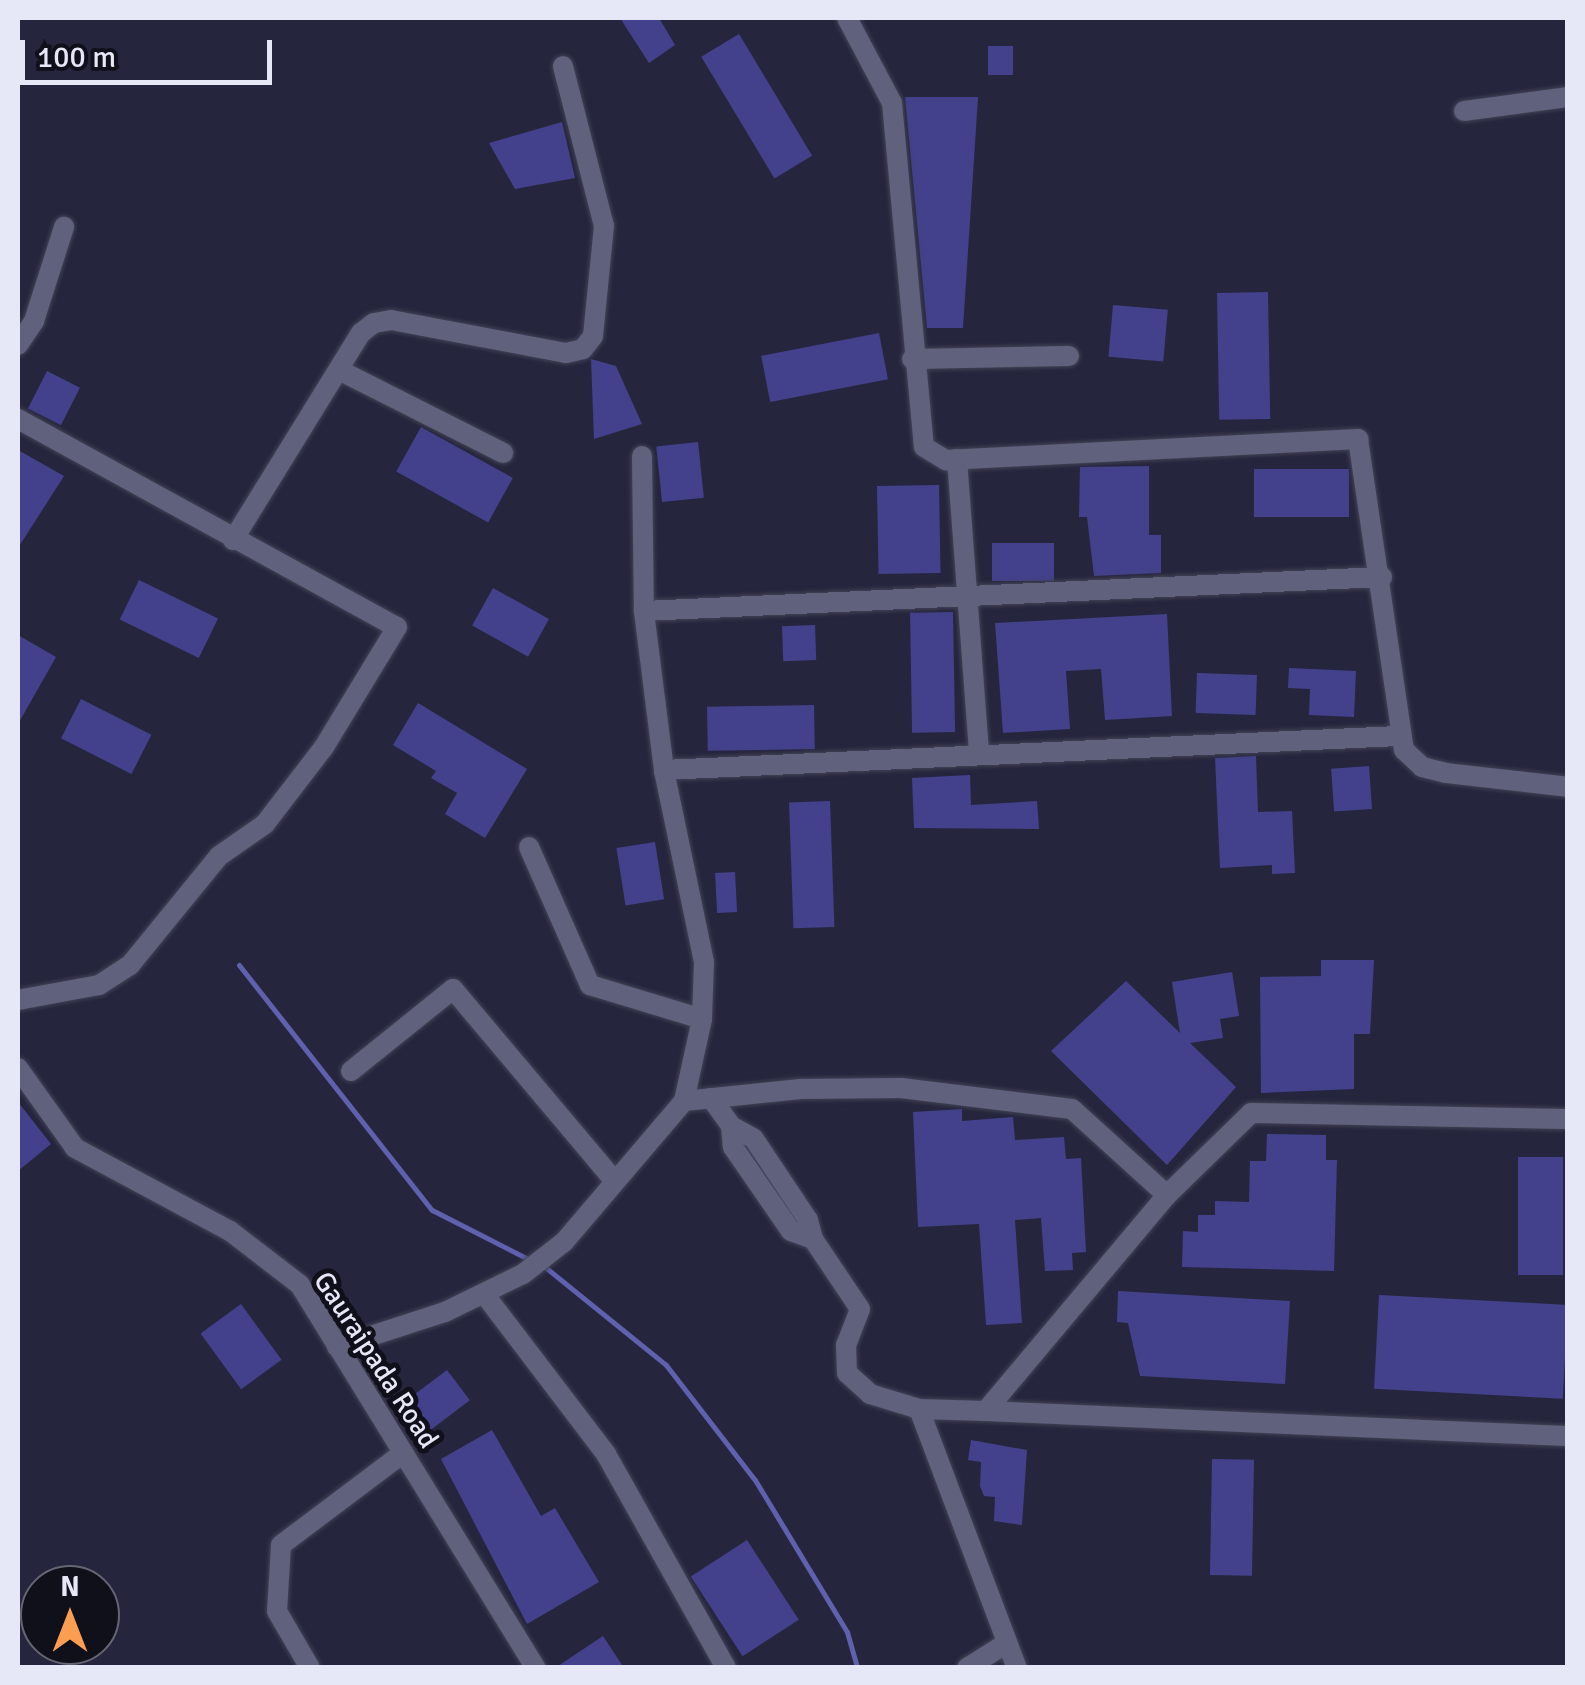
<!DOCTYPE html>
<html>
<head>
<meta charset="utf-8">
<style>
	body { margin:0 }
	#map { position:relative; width:1585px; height:1685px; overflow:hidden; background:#25263d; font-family:Signika,sans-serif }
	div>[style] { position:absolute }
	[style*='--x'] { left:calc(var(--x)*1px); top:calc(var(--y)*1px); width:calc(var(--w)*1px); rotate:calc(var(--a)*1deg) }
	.stream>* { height:5px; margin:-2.5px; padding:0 2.5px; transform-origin:2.5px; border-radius:2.5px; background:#5f60ae }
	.building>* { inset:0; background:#43418b; transform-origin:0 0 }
	.roads { filter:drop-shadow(0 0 2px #424256) drop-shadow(0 0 2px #424256) }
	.minor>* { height:20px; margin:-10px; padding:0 10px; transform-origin:10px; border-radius:10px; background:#60627d }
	span { translate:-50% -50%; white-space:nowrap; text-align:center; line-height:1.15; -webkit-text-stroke:10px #0f101a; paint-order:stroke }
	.street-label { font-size:28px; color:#e6e8f8 }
	.frame { position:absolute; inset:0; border:20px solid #e6e8f8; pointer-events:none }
	.north { position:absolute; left:20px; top:1565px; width:100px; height:100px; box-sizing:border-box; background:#0f101a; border:2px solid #656673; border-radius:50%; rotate:0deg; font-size:28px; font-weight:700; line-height:40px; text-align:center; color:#e6e8f8 }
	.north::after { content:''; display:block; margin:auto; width:35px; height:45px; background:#fc9e52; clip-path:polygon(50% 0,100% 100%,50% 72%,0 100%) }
	.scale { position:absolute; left:20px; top:40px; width:252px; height:45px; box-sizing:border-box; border:5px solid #e6e8f8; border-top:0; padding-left:12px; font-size:30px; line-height:35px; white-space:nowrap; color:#e6e8f8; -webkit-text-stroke:8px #0f101a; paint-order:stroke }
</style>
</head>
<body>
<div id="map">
	<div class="stream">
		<div style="--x:239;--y:965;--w:312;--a:51.8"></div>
		<div style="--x:432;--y:1210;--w:110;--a:27"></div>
		<div style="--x:545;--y:1267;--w:156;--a:39"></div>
		<div style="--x:666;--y:1365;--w:145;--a:52.3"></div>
		<div style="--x:755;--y:1480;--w:178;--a:58.8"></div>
		<div style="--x:847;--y:1632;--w:37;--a:74"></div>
	</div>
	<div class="building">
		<div style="clip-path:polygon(620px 18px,659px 18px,675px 45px,649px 63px)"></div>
		<div style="left:739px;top:34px;width:142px;height:44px;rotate:59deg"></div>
		<div style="left:988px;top:46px;width:25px;height:29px"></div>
		<div style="clip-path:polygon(905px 97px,978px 97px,963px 328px,927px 328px)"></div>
		<div style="clip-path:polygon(562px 122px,575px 178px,515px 189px,489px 143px)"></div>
		<div style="left:1268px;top:292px;width:127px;height:51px;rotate:89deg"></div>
		<div style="left:1113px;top:305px;width:55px;height:52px;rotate:5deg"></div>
		<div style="left:879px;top:333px;width:47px;height:120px;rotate:79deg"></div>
		<div style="clip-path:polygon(591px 359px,616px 366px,642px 424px,594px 439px)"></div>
		<div style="left:47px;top:371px;width:37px;height:42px;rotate:27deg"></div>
		<div style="left:421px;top:427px;width:105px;height:51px;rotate:29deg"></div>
		<div style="left:698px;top:442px;width:56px;height:42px;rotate:84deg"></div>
		<div style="clip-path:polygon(18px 450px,64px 476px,18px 548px)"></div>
		<div style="clip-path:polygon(1149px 466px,1149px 535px,1161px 535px,1161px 573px,1094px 576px,1087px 517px,1079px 517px,1080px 467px)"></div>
		<div style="left:1349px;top:469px;width:48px;height:95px;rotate:90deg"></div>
		<div style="left:939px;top:485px;width:88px;height:62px;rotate:89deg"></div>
		<div style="left:992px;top:543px;width:62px;height:38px"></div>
		<div style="left:139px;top:580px;width:88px;height:44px;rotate:26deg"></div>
		<div style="left:493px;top:588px;width:64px;height:43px;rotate:29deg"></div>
		<div style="left:953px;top:612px;width:120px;height:43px;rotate:89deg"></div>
		<div style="clip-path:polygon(1167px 614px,1172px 716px,1105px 720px,1101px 669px,1066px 671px,1070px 729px,1003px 733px,995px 623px)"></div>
		<div style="left:815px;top:625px;width:35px;height:33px;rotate:88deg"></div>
		<div style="clip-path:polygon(18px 635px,56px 657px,18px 724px)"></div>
		<div style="clip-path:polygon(1289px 668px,1356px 671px,1354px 717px,1309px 715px,1310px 689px,1288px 688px)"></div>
		<div style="left:1197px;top:673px;width:60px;height:40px;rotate:2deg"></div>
		<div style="left:81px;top:699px;width:79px;height:44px;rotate:27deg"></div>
		<div style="clip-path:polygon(418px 703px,527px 769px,485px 838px,445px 814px,457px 793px,431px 778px,436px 771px,393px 745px)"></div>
		<div style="left:814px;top:705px;width:44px;height:107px;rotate:89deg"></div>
		<div style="clip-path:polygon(1256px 756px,1258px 812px,1292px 811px,1295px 873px,1272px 874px,1272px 865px,1220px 868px,1215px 758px)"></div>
		<div style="left:1369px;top:766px;width:43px;height:38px;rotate:86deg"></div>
		<div style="clip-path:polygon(970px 775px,971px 805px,1037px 801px,1039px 829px,914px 828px,912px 778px)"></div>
		<div style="left:830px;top:801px;width:126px;height:41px;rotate:88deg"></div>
		<div style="left:655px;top:842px;width:58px;height:39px;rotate:81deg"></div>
		<div style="left:735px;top:872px;width:40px;height:20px;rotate:87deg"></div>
		<div style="clip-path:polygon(1321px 960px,1374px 960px,1370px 1034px,1354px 1034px,1354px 1089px,1261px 1093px,1260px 977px,1321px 976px)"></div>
		<div style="clip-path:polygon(1232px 972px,1239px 1016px,1220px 1019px,1223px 1038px,1190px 1043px,1236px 1087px,1167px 1165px,1051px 1051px,1126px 981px,1180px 1033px,1172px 982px)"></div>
		<div style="clip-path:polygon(18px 1102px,51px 1144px,18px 1171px)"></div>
		<div style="clip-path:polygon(962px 1109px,962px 1121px,1013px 1117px,1015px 1140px,1064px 1137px,1066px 1159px,1081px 1158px,1086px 1252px,1072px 1253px,1073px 1270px,1045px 1271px,1041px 1218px,1015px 1220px,1022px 1323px,986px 1325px,979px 1224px,918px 1227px,913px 1112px)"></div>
		<div style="clip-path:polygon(1267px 1134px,1326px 1135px,1326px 1160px,1337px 1160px,1334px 1271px,1182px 1267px,1183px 1231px,1198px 1232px,1198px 1215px,1215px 1215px,1215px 1201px,1249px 1202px,1250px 1161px,1266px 1161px)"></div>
		<div style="left:1518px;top:1157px;width:45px;height:118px"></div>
		<div style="clip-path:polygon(1118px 1291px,1290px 1301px,1285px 1384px,1140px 1376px,1128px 1323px,1117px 1322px)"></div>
		<div style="left:1379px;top:1295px;width:189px;height:94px;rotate:3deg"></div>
		<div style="left:241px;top:1304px;width:69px;height:50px;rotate:54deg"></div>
		<div style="left:447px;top:1370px;width:38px;height:55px;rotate:53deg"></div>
		<div style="clip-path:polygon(492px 1430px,541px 1516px,555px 1508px,599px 1582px,527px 1624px,441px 1459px)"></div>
		<div style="clip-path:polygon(971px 1440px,1027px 1450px,1022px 1525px,994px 1521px,995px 1497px,984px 1496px,980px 1486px,981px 1462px,968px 1460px)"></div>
		<div style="left:1212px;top:1459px;width:42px;height:116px;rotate:1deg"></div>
		<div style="left:747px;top:1540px;width:95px;height:67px;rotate:57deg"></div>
		<div style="clip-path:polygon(603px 1636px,624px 1668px,555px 1668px)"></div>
	</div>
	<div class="roads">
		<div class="minor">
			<div style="--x:847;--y:18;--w:96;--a:62.1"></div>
			<div style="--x:892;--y:103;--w:345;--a:84.7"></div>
			<div style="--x:924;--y:447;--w:26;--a:31"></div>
			<div style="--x:946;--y:460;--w:413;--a:-2.9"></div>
			<div style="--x:1358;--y:439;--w:314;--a:81.6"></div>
			<div style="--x:1404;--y:750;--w:25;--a:43"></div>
			<div style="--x:1422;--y:767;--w:25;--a:14"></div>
			<div style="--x:1446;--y:773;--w:123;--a:6.5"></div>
			<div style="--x:1464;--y:111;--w:105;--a:-7.7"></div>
			<div style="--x:18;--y:345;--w:29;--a:-56"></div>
			<div style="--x:34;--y:321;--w:99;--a:-72.3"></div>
			<div style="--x:912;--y:359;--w:157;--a:-1.1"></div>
			<div style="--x:339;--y:370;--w:184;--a:26.8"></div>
			<div style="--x:18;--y:419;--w:432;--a:28.8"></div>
			<div style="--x:397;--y:627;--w:140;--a:121.3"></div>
			<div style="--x:324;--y:747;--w:97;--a:127.5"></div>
			<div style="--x:265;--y:824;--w:56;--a:145.2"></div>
			<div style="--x:219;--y:856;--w:141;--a:129.2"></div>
			<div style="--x:130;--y:965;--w:37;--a:147"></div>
			<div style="--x:99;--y:985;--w:82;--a:169.5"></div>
			<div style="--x:642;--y:456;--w:155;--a:89.3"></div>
			<div style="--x:957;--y:459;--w:295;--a:85.7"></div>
			<div style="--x:233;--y:540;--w:243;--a:-58.3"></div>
			<div style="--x:361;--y:333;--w:16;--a:-38"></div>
			<div style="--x:374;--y:323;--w:17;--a:-10"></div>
			<div style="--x:391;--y:320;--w:178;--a:10.7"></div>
			<div style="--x:566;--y:353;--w:17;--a:-13"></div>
			<div style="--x:583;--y:349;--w:16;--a:-52"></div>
			<div style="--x:593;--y:336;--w:111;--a:-84.3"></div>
			<div style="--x:604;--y:226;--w:165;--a:-104.4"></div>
			<div style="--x:664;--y:770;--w:735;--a:-2.65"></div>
			<div style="--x:529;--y:847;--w:151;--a:66.2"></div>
			<div style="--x:590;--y:985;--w:117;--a:16.9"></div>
			<div style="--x:18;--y:1068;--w:98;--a:54.5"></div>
			<div style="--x:75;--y:1148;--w:176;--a:28.2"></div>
			<div style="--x:230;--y:1231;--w:88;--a:37.6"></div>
			<div style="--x:300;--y:1285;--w:450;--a:58.4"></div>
			<div style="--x:351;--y:1071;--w:131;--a:-38.8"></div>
			<div style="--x:453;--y:989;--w:248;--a:49.9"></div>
			<div style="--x:711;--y:1098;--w:34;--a:54"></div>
			<div style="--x:731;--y:1126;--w:21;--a:85"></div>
			<div style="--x:733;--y:1147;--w:102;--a:55.4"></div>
			<div style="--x:791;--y:1231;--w:23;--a:20"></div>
			<div style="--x:813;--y:1239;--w:84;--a:56.1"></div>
			<div style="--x:860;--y:1309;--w:39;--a:111"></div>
			<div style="--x:846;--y:1345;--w:28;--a:88"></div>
			<div style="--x:847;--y:1373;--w:31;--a:42"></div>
			<div style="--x:870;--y:1394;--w:51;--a:17"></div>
			<div style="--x:919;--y:1409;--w:277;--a:69.3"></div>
			<div style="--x:684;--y:1101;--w:84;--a:-77.6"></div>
			<div style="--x:702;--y:1019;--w:57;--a:-88"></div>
			<div style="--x:704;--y:962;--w:196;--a:-101.8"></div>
			<div style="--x:664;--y:770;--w:160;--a:-97.2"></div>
			<div style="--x:644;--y:611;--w:739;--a:-2.64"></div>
			<div style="--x:731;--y:1126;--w:26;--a:29"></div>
			<div style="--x:754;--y:1139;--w:97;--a:56.3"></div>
			<div style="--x:808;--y:1220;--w:20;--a:75"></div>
			<div style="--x:1167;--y:1195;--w:282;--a:130"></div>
			<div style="--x:986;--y:1411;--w:581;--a:2.47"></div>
			<div style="--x:485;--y:1295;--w:200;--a:52.7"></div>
			<div style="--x:606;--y:1454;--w:245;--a:60.7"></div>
			<div style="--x:337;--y:1347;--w:114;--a:-18"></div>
			<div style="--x:445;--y:1312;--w:87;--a:-26"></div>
			<div style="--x:523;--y:1274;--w:52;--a:-38"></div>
			<div style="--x:564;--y:1242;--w:185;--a:-49.6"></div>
			<div style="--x:684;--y:1101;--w:117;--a:-5.9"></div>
			<div style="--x:800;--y:1089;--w:101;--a:-0.6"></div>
			<div style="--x:901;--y:1088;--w:172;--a:7"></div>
			<div style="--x:1072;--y:1109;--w:128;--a:42.2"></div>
			<div style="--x:1167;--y:1195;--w:117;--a:-44.3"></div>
			<div style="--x:1251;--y:1113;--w:317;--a:1.1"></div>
			<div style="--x:919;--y:1409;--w:67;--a:1.7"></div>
			<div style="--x:310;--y:1668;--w:66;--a:-120.1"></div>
			<div style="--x:277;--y:1611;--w:66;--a:-86.5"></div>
			<div style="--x:281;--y:1545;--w:153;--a:-37"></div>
			<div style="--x:967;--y:1668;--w:47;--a:-32"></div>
		</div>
	</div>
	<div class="street-label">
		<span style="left:376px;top:1360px;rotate:57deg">Gauraipada Road</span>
	</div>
	<div class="frame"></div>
	<div class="north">N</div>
	<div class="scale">100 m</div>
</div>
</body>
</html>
